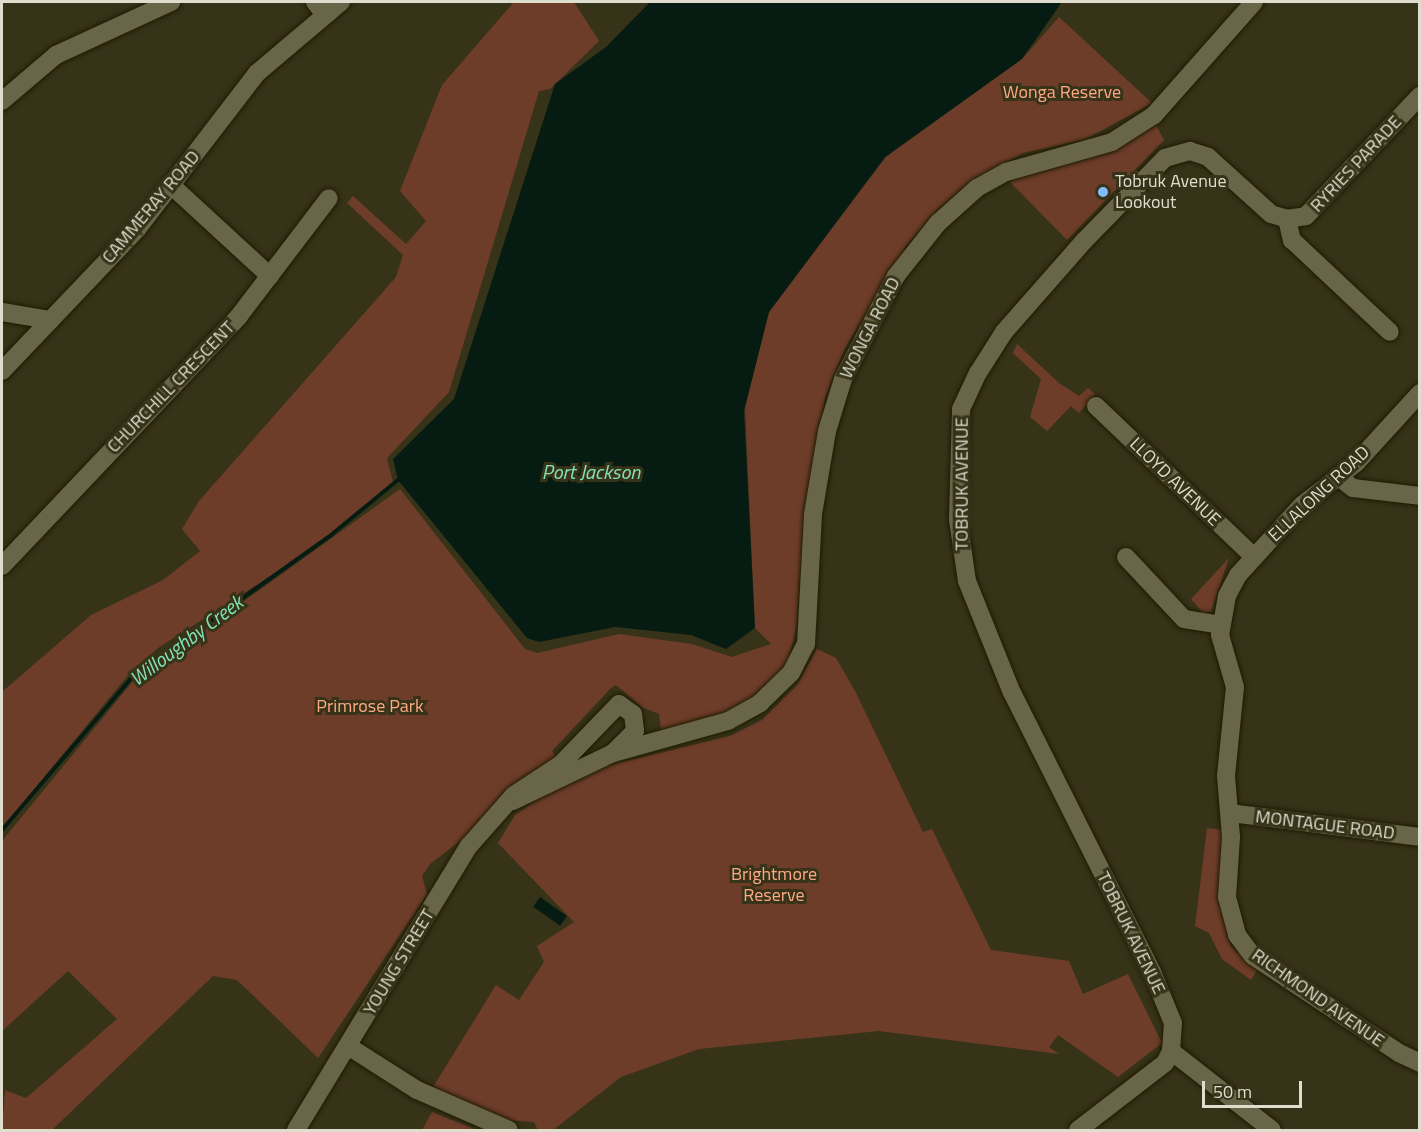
<!DOCTYPE html>
<html>
<head>
<meta charset="utf-8">
<style>
	body { margin:0 }
	#map { position:relative; width:1421px; height:1132px; overflow:hidden; background:#373319; font-family:"Titillium Web",sans-serif }
	div>[style] { position:absolute }
	[style*='--x'] { left:calc(var(--x)*1px); top:calc(var(--y)*1px); width:calc(var(--w)*1px); rotate:calc(var(--a)*1deg) }
	.green>* { inset:0; background:#6e3d29 }
	.water>* { inset:0; background:#061b11; transform-origin:0 0 }
	.stream>* { height:4px; margin:-2px; padding:0 2px; transform-origin:2px; border-radius:2px; background:#061b11 }
	.roads { filter:drop-shadow(0 0 2px #1e1b02) drop-shadow(0 0 2px #1e1b02) }
	.minor>* { height:18px; margin:-9px; padding:0 9px; transform-origin:9px; border-radius:9px; background:#696549 }
	.dots>* { width:16px; height:16px; translate:-50% -50%; box-sizing:border-box; border:3px solid #373319; border-radius:50% }
	span { translate:-50% -50%; white-space:nowrap; text-align:center; line-height:1.15; -webkit-text-stroke:6px #373319; paint-order:stroke }
	.park-label { font-size:18px; color:#ffa885 }
	.street-label { font-size:18px; color:#dfdece }
	.poi-label { font-size:18px; color:#dfdece }
	.left { translate:0 -50%; text-align:left }
	.water-label { font-size:20px; color:#82e3b5; font-style:italic }
	.frame { position:absolute; inset:0; border:3px solid #dfdece; pointer-events:none }
	.scale { position:absolute; left:1202px; top:1081px; width:100px; height:27px; box-sizing:border-box; border:3px solid #dfdece; border-top:0; padding-left:8px; font-size:18px; line-height:21px; white-space:nowrap; color:#dfdece; -webkit-text-stroke:4px #373319; paint-order:stroke }
</style>
</head>
<body>
<div id="map">
	<div class="green">
		<div style="clip-path:polygon(514px 2px,574px 2px,599px 41px,550px 89px,539px 91px,449px 392px,387px 458px,393px 482px,330px 538px,158px 648px,129px 674px,2px 828px,2px 692px,91px 615px,163px 580px,200px 551px,182px 529px,199px 501px,396px 277px,403px 255px,347px 203px,353px 196px,406px 244px,426px 221px,400px 191px,442px 85px)"></div>
		<div style="clip-path:polygon(1059px 17px,1152px 103px,1086px 139px,1023px 153px,971px 181px,939px 208px,906px 246px,845px 348px,825px 397px,804px 512px,797px 624px,787px 666px,760px 695px,723px 714px,661px 730px,659px 714px,642px 707px,616px 685px,611px 688px,552px 751px,561px 763px,430px 864px,422px 876px,427px 894px,318px 1058px,237px 980px,213px 976px,52px 1130px,2px 1130px,5px 1090px,26px 1098px,117px 1019px,68px 971px,2px 1031px,2px 841px,133px 681px,400px 489px,525px 649px,537px 653px,619px 634px,692px 644px,732px 657px,771px 644px,755px 628px,745px 407px,769px 312px,886px 157px,1022px 59px)"></div>
		<div style="clip-path:polygon(1156px 125px,1164px 140px,1067px 240px,1010px 182px,1028px 173px,1115px 151px)"></div>
		<div style="clip-path:polygon(1017px 344px,1059px 383px,1079px 396px,1088px 388px,1095px 394px,1079px 413px,1071px 406px,1047px 431px,1030px 417px,1041px 379px,1013px 353px)"></div>
		<div style="clip-path:polygon(1229px 558px,1211px 611px,1204px 614px,1191px 599px)"></div>
		<div style="clip-path:polygon(817px 649px,836px 658px,855px 691px,923px 832px,932px 829px,991px 950px,1069px 961px,1083px 994px,1128px 974px,1162px 1043px,1118px 1077px,1058px 1035px,1049px 1047px,1059px 1054px,879px 1031px,699px 1049px,621px 1077px,553px 1130px,538px 1130px,534px 1122px,506px 1120px,430px 1092px,496px 985px,519px 1000px,544px 962px,537px 946px,574px 922px,498px 843px,515px 815px,559px 785px,602px 767px,730px 736px,762px 720px,798px 684px)"></div>
		<div style="clip-path:polygon(1207px 828px,1223px 830px,1223px 914px,1231px 947px,1258px 968px,1251px 980px,1222px 959px,1209px 933px,1195px 926px)"></div>
		<div style="clip-path:polygon(432px 1112px,477px 1130px,422px 1130px)"></div>
	</div>
	<div class="water">
		<div style="clip-path:polygon(650px 2px,1062px 2px,1022px 59px,885px 157px,769px 312px,744px 411px,755px 628px,726px 649px,691px 635px,615px 627px,539px 642px,527px 638px,398px 480px,393px 459px,454px 399px,555px 84px,606px 47px)"></div>
		<div style="left:540px;top:897px;width:33px;height:12px;rotate:35deg"></div>
	</div>
	<div class="stream">
		<div style="--x:2;--y:830;--w:201;--a:-49.6"></div>
		<div style="--x:132;--y:677;--w:244;--a:-35.5"></div>
		<div style="--x:331;--y:535;--w:87;--a:-39.4"></div>
	</div>
	<div class="roads">
		<div class="minor">
			<div style="--x:315;--y:2;--w:11;--a:52"></div>
			<div style="--x:322;--y:11;--w:7;--a:8"></div>
			<div style="--x:2;--y:101;--w:71;--a:-40.4"></div>
			<div style="--x:56;--y:55;--w:127;--a:-24.7"></div>
			<div style="--x:172;--y:186;--w:133;--a:42.6"></div>
			<div style="--x:1287;--y:219;--w:22;--a:77"></div>
			<div style="--x:1292;--y:240;--w:134;--a:43.2"></div>
			<div style="--x:2;--y:312;--w:49;--a:9.5"></div>
			<div style="--x:2;--y:371;--w:197;--a:-46.4"></div>
			<div style="--x:138;--y:228;--w:195;--a:-52.5"></div>
			<div style="--x:257;--y:73;--w:110;--a:-40.2"></div>
			<div style="--x:1420;--y:393;--w:95;--a:132.4"></div>
			<div style="--x:1356;--y:463;--w:68;--a:142.1"></div>
			<div style="--x:1302;--y:505;--w:95;--a:132.4"></div>
			<div style="--x:1238;--y:575;--w:24;--a:118"></div>
			<div style="--x:1227;--y:596;--w:40;--a:100"></div>
			<div style="--x:1220;--y:635;--w:54;--a:73.9"></div>
			<div style="--x:1235;--y:687;--w:89;--a:95.8"></div>
			<div style="--x:1226;--y:776;--w:61;--a:85.3"></div>
			<div style="--x:1231;--y:837;--w:60;--a:93.8"></div>
			<div style="--x:1227;--y:897;--w:39;--a:75"></div>
			<div style="--x:1237;--y:935;--w:26;--a:53"></div>
			<div style="--x:1253;--y:956;--w:175;--a:33.6"></div>
			<div style="--x:1399;--y:1053;--w:23;--a:25"></div>
			<div style="--x:1096;--y:406;--w:219;--a:43.7"></div>
			<div style="--x:1340;--y:478;--w:16;--a:38"></div>
			<div style="--x:1353;--y:488;--w:67;--a:6.8"></div>
			<div style="--x:1126;--y:557;--w:85;--a:46.9"></div>
			<div style="--x:1184;--y:619;--w:37;--a:9"></div>
			<div style="--x:2;--y:566;--w:344;--a:-46.5"></div>
			<div style="--x:239;--y:316;--w:148;--a:-52.7"></div>
			<div style="--x:613;--y:753;--w:119;--a:-15.5"></div>
			<div style="--x:728;--y:721;--w:37;--a:-29"></div>
			<div style="--x:760;--y:703;--w:43;--a:-44.1"></div>
			<div style="--x:791;--y:673;--w:33;--a:-63"></div>
			<div style="--x:806;--y:644;--w:130;--a:-86.9"></div>
			<div style="--x:813;--y:514;--w:84;--a:-80.4"></div>
			<div style="--x:827;--y:431;--w:54;--a:-72.9"></div>
			<div style="--x:843;--y:379;--w:116;--a:-62.8"></div>
			<div style="--x:896;--y:276;--w:68;--a:-51.6"></div>
			<div style="--x:938;--y:223;--w:52;--a:-41.9"></div>
			<div style="--x:977;--y:188;--w:33;--a:-29"></div>
			<div style="--x:1006;--y:172;--w:110;--a:-15.8"></div>
			<div style="--x:1112;--y:142;--w:50;--a:-32.7"></div>
			<div style="--x:1154;--y:115;--w:151;--a:-48.5"></div>
			<div style="--x:1230;--y:813;--w:192;--a:7.2"></div>
			<div style="--x:348;--y:1046;--w:82;--a:32.5"></div>
			<div style="--x:417;--y:1090;--w:100;--a:23.5"></div>
			<div style="--x:1171;--y:1051;--w:128;--a:38"></div>
			<div style="--x:296;--y:1130;--w:333;--a:-58.7"></div>
			<div style="--x:469;--y:846;--w:68;--a:-48.6"></div>
			<div style="--x:514;--y:795;--w:56;--a:-33.4"></div>
			<div style="--x:561;--y:764;--w:83;--a:-46"></div>
			<div style="--x:619;--y:704;--w:17;--a:36"></div>
			<div style="--x:633;--y:714;--w:17;--a:83"></div>
			<div style="--x:635;--y:731;--w:31;--a:135"></div>
			<div style="--x:613;--y:753;--w:111;--a:154.4"></div>
			<div style="--x:1078;--y:1130;--w:110;--a:-37.6"></div>
			<div style="--x:1165;--y:1063;--w:13;--a:-63"></div>
			<div style="--x:1171;--y:1051;--w:28;--a:-86"></div>
			<div style="--x:1173;--y:1023;--w:55;--a:-112.4"></div>
			<div style="--x:1152;--y:972;--w:312;--a:-116.6"></div>
			<div style="--x:1012;--y:693;--w:121;--a:-111.9"></div>
			<div style="--x:967;--y:581;--w:63;--a:-98.3"></div>
			<div style="--x:958;--y:519;--w:110;--a:-88.4"></div>
			<div style="--x:961;--y:409;--w:40;--a:-65"></div>
			<div style="--x:978;--y:373;--w:49;--a:-57.6"></div>
			<div style="--x:1004;--y:332;--w:121;--a:-48.7"></div>
			<div style="--x:1084;--y:241;--w:116;--a:-45.7"></div>
			<div style="--x:1165;--y:158;--w:26;--a:-16"></div>
			<div style="--x:1190;--y:151;--w:19;--a:18"></div>
			<div style="--x:1208;--y:157;--w:85;--a:42.1"></div>
			<div style="--x:1271;--y:214;--w:17;--a:17"></div>
			<div style="--x:1287;--y:219;--w:19;--a:-9"></div>
			<div style="--x:1306;--y:216;--w:166;--a:-46.5"></div>
		</div>
	</div>
	<div class="dots">
		<div style="left:1103px;top:192px;background:#83bcfb"></div>
	</div>
	<div class="park-label">
		<span style="left:1062px;top:92px">Wonga Reserve</span>
		<span style="left:370px;top:706px">Primrose Park</span>
		<span style="left:774px;top:885px">Brightmore<br>Reserve</span>
	</div>
	<div class="street-label">
		<span style="left:1356px;top:164px;rotate:-47deg">RYRIES PARADE</span>
		<span style="left:151px;top:207px;rotate:-50deg">CAMMERAY ROAD</span>
		<span style="left:870px;top:328px;rotate:-63deg">WONGA ROAD</span>
		<span style="left:171px;top:387px;rotate:-46deg">CHURCHILL CRESCENT</span>
		<span style="left:1175px;top:482px;rotate:44deg">LLOYD AVENUE</span>
		<span style="left:962px;top:484px;rotate:-90deg">TOBRUK AVENUE</span>
		<span style="left:1319px;top:494px;rotate:-43deg">ELLALONG ROAD</span>
		<span style="left:1325px;top:825px;rotate:7deg">MONTAGUE ROAD</span>
		<span style="left:1131px;top:933px;rotate:64deg">TOBRUK AVENUE</span>
		<span style="left:399px;top:962px;rotate:-59deg">YOUNG STREET</span>
		<span style="left:1318px;top:998px;rotate:35deg">RICHMOND AVENUE</span>
	</div>
	<div class="poi-label">
		<span class="left" style="left:1115px;top:192px">Tobruk Avenue<br>Lookout</span>
	</div>
	<div class="water-label">
		<span style="left:591px;top:471px">Port Jackson</span>
		<span style="left:186px;top:640px;rotate:-37deg">Willoughby Creek</span>
	</div>
	<div class="frame"></div>
	<div class="scale">50 m</div>
</div>
</body>
</html>
